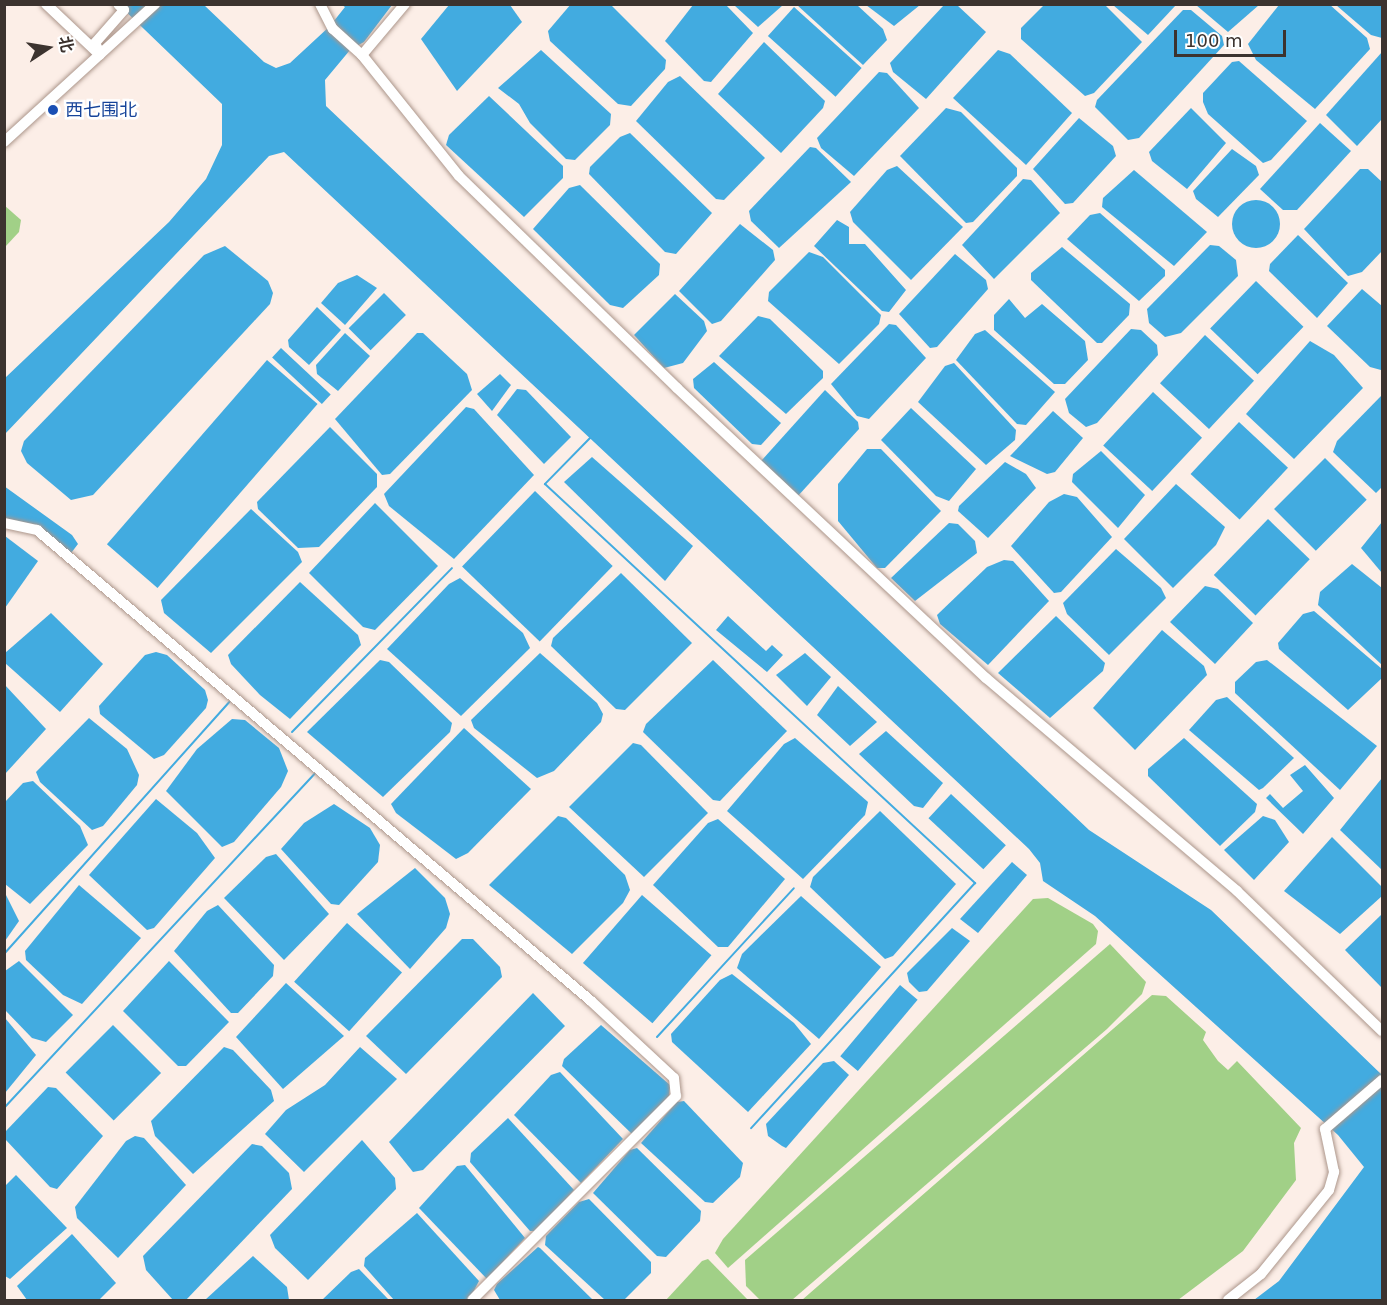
<!DOCTYPE html>
<html>
<head>
<meta charset="utf-8">
<style>
	body { margin:0 }
	#map { position:relative; width:1387px; height:1305px; overflow:hidden; background:#fceee7; font-family:"DejaVu Sans","Noto Sans SC",sans-serif }
	div>[style] { position:absolute }
	[style*='--x'] { left:calc(var(--x)*1px); top:calc(var(--y)*1px); width:calc(var(--w)*1px); rotate:calc(var(--a)*1deg) }
	.green>* { inset:0; background:#a1d087 }
	.water>* { inset:0; background:#42abe0; transform-origin:0 0 }
	.round { border-radius:50% }
	.stream>* { height:2px; margin:-1px; padding:0 1px; transform-origin:1px; border-radius:1px; background:#42abe0 }
	.roads { filter:drop-shadow(0 0 2px #ac968b) drop-shadow(0 0 2px #ac968b) }
	.minor>* { height:10px; margin:-5px; padding:0 5px; transform-origin:5px; border-radius:5px; background:#fff }
	.dots>* { width:16px; height:16px; translate:-50% -50%; box-sizing:border-box; border:3px solid #fff; border-radius:50% }
	span { translate:-50% -50%; white-space:nowrap; text-align:center; line-height:1.15; -webkit-text-stroke:5px #fff; paint-order:stroke }
	.transit-label { font-size:18px; color:#164399 }
	.left { translate:0 -50%; text-align:left }
	.frame { position:absolute; inset:0; border:6px solid #3c332f; pointer-events:none }
	.north { position:absolute; left:18px; top:18px; width:60px; height:60px; -webkit-text-stroke:4px #fff; paint-order:stroke; rotate:78deg; font-size:16px; font-weight:700; line-height:24px; text-align:center; color:#3c332f }
	.north::after { content:''; display:block; margin:auto; width:21px; height:27px; background:#3c332f; clip-path:polygon(50% 0,100% 100%,50% 72%,0 100%) }
	.scale { position:absolute; left:1174px; top:30px; width:112px; height:27px; box-sizing:border-box; border:3px solid #3c332f; border-top:0; padding-left:8px; font-size:18px; line-height:21px; white-space:nowrap; color:#3c332f; -webkit-text-stroke:4px #fff; paint-order:stroke }
</style>
</head>
<body>
<div id="map">
	<div class="green">
		<div style="clip-path:polygon(4px 205px,21px 220px,19px 232px,5px 247px)"></div>
		<div style="clip-path:polygon(1048px 898px,1093px 924px,1098px 931px,1096px 944px,728px 1268px,715px 1253px,723px 1239px,1033px 899px)"></div>
		<div style="clip-path:polygon(1110px 944px,1146px 982px,1142px 994px,1107px 1029px,792px 1300px,760px 1300px,746px 1286px,745px 1260px)"></div>
		<div style="clip-path:polygon(1152px 995px,1166px 996px,1206px 1032px,1203px 1040px,1218px 1061px,1228px 1070px,1237px 1061px,1301px 1128px,1294px 1143px,1296px 1180px,1243px 1251px,1178px 1300px,802px 1300px)"></div>
		<div style="clip-path:polygon(708px 1259px,748px 1300px,666px 1300px,702px 1261px)"></div>
	</div>
	<div class="water">
		<div style="clip-path:polygon(571px 4px,611px 5px,666px 60px,665px 69px,631px 106px,618px 104px,550px 41px,548px 31px)"></div>
		<div style="clip-path:polygon(1045px 4px,1105px 5px,1142px 42px,1094px 93px,1085px 96px,1021px 39px,1021px 28px)"></div>
		<div style="clip-path:polygon(1329px 4px,1367px 38px,1370px 49px,1315px 109px,1256px 60px,1248px 44px,1279px 5px)"></div>
		<div style="clip-path:polygon(119px 5px,204px 5px,264px 62px,276px 68px,290px 63px,330px 26px,345px 7px,342px 5px,392px 5px,364px 42px,350px 50px,325px 80px,326px 106px,1089px 830px,1211px 910px,1382px 1075px,1382px 1300px,1254px 1300px,1279px 1281px,1364px 1167px,1338px 1135px,1095px 916px,1043px 881px,1040px 863px,1029px 849px,284px 152px,269px 156px,5px 434px,5px 378px,169px 222px,206px 179px,222px 145px,222px 104px)"></div>
		<div style="clip-path:polygon(449px 5px,510px 5px,522px 22px,457px 91px,421px 39px)"></div>
		<div style="clip-path:polygon(693px 5px,726px 5px,753px 33px,711px 82px,704px 81px,665px 41px)"></div>
		<div style="clip-path:polygon(734px 5px,783px 5px,758px 27px)"></div>
		<div style="clip-path:polygon(797px 5px,857px 5px,883px 29px,887px 40px,863px 65px)"></div>
		<div style="clip-path:polygon(866px 5px,920px 5px,894px 26px)"></div>
		<div style="clip-path:polygon(944px 5px,957px 5px,986px 32px,926px 99px,893px 72px,890px 63px)"></div>
		<div style="clip-path:polygon(1176px 5px,1148px 35px,1113px 5px,1176px 4px)"></div>
		<div style="clip-path:polygon(1196px 5px,1196px 4px,1259px 5px,1228px 32px)"></div>
		<div style="clip-path:polygon(1336px 5px,1382px 5px,1382px 38px,1371px 35px)"></div>
		<div style="left:794px;top:7px;width:91px;height:39px;rotate:42deg"></div>
		<div style="clip-path:polygon(1183px 10px,1191px 10px,1222px 36px,1224px 45px,1139px 138px,1128px 140px,1095px 107px,1097px 100px)"></div>
		<div style="clip-path:polygon(764px 42px,825px 101px,823px 108px,781px 153px,718px 94px)"></div>
		<div style="clip-path:polygon(541px 50px,611px 114px,610px 125px,575px 160px,566px 159px,530px 123px,519px 104px,498px 88px)"></div>
		<div style="clip-path:polygon(998px 50px,1010px 54px,1072px 113px,1026px 165px,953px 98px)"></div>
		<div style="clip-path:polygon(1382px 52px,1382px 119px,1357px 146px,1326px 115px)"></div>
		<div style="clip-path:polygon(1239px 61px,1307px 121px,1271px 160px,1263px 163px,1208px 114px,1203px 102px,1203px 93px,1232px 62px)"></div>
		<div style="clip-path:polygon(879px 72px,887px 73px,919px 108px,854px 176px,821px 148px,817px 138px)"></div>
		<div style="clip-path:polygon(680px 76px,765px 158px,724px 200px,716px 199px,636px 121px,668px 82px)"></div>
		<div style="clip-path:polygon(489px 96px,563px 166px,563px 178px,524px 217px,446px 145px,449px 135px)"></div>
		<div style="clip-path:polygon(946px 108px,961px 112px,1017px 168px,1017px 176px,973px 222px,966px 223px,900px 156px)"></div>
		<div style="clip-path:polygon(1191px 108px,1226px 143px,1187px 189px,1152px 161px,1149px 152px)"></div>
		<div style="clip-path:polygon(1079px 118px,1113px 146px,1116px 156px,1073px 203px,1065px 204px,1033px 169px)"></div>
		<div style="clip-path:polygon(1320px 123px,1351px 151px,1297px 210px,1283px 210px,1260px 189px)"></div>
		<div style="clip-path:polygon(630px 133px,712px 213px,676px 254px,665px 252px,589px 174px,590px 167px,620px 137px)"></div>
		<div style="clip-path:polygon(810px 147px,816px 148px,851px 182px,779px 248px,751px 221px,749px 211px)"></div>
		<div style="clip-path:polygon(1232px 149px,1256px 166px,1259px 175px,1218px 217px,1196px 199px,1193px 191px)"></div>
		<div style="clip-path:polygon(897px 166px,963px 227px,911px 280px,853px 222px,850px 212px,887px 170px)"></div>
		<div style="clip-path:polygon(1360px 169px,1368px 169px,1382px 182px,1382px 251px,1362px 272px,1348px 276px,1304px 229px)"></div>
		<div style="clip-path:polygon(1134px 170px,1207px 232px,1174px 266px,1102px 207px,1103px 198px)"></div>
		<div style="clip-path:polygon(1023px 179px,1031px 180px,1060px 213px,994px 279px,962px 245px)"></div>
		<div style="clip-path:polygon(580px 185px,660px 264px,659px 275px,623px 308px,610px 305px,533px 229px,569px 188px)"></div>
		<div class="round" style="left:1232px;top:200px;width:48px;height:48px"></div>
		<div style="clip-path:polygon(1100px 213px,1165px 270px,1165px 276px,1139px 301px,1067px 239px,1090px 215px)"></div>
		<div style="clip-path:polygon(837px 220px,849px 227px,849px 244px,865px 244px,906px 290px,889px 312px,882px 311px,814px 246px)"></div>
		<div style="clip-path:polygon(740px 224px,773px 250px,775px 260px,721px 321px,712px 324px,679px 291px)"></div>
		<div style="clip-path:polygon(1298px 235px,1348px 283px,1317px 318px,1269px 271px,1270px 264px)"></div>
		<div style="clip-path:polygon(1210px 245px,1219px 246px,1236px 260px,1238px 276px,1181px 333px,1165px 337px,1149px 323px,1147px 309px)"></div>
		<div style="clip-path:polygon(225px 246px,268px 281px,273px 293px,270px 304px,93px 495px,71px 500px,27px 463px,21px 451px,24px 441px,204px 255px)"></div>
		<div style="clip-path:polygon(1062px 247px,1130px 304px,1129px 315px,1102px 343px,1097px 343px,1031px 280px,1031px 273px)"></div>
		<div style="clip-path:polygon(809px 252px,823px 257px,881px 315px,879px 324px,839px 364px,768px 301px,769px 292px)"></div>
		<div style="clip-path:polygon(955px 254px,986px 280px,988px 289px,937px 347px,930px 348px,899px 314px)"></div>
		<div style="clip-path:polygon(357px 275px,377px 288px,345px 325px,321px 303px,338px 283px)"></div>
		<div style="left:1256px;top:281px;width:66px;height:66px;rotate:44deg"></div>
		<div style="clip-path:polygon(1362px 289px,1382px 306px,1381px 370px,1370px 367px,1327px 326px)"></div>
		<div style="left:384px;top:293px;width:31px;height:50px;rotate:45deg"></div>
		<div style="clip-path:polygon(675px 294px,704px 321px,707px 331px,683px 363px,664px 368px,634px 335px)"></div>
		<div style="clip-path:polygon(1009px 299px,1025px 318px,1042px 304px,1085px 341px,1088px 360px,1065px 384px,1054px 384px,994px 330px,994px 315px)"></div>
		<div style="clip-path:polygon(317px 307px,341px 330px,309px 365px,289px 347px,288px 340px)"></div>
		<div style="clip-path:polygon(758px 316px,770px 319px,823px 371px,823px 378px,786px 414px,719px 356px)"></div>
		<div style="clip-path:polygon(889px 324px,896px 325px,926px 358px,869px 419px,857px 416px,831px 384px)"></div>
		<div style="clip-path:polygon(1131px 329px,1141px 330px,1157px 345px,1158px 355px,1097px 423px,1086px 427px,1069px 413px,1065px 399px)"></div>
		<div style="clip-path:polygon(985px 330px,1055px 392px,1026px 425px,1017px 424px,956px 360px,975px 334px)"></div>
		<div style="clip-path:polygon(345px 333px,370px 356px,338px 391px,317px 374px,316px 365px)"></div>
		<div style="clip-path:polygon(417px 333px,423px 333px,467px 374px,472px 390px,390px 474px,382px 475px,335px 419px)"></div>
		<div style="left:1205px;top:335px;width:67px;height:66px;rotate:43deg"></div>
		<div style="clip-path:polygon(1310px 341px,1334px 355px,1363px 388px,1294px 459px,1246px 414px)"></div>
		<div style="left:281px;top:348px;width:68px;height:13px;rotate:43deg"></div>
		<div style="left:267px;top:360px;width:67px;height:244px;rotate:41deg"></div>
		<div style="clip-path:polygon(714px 362px,781px 423px,761px 445px,752px 444px,694px 388px,693px 379px)"></div>
		<div style="clip-path:polygon(954px 363px,1016px 430px,1015px 440px,986px 465px,918px 402px,945px 366px)"></div>
		<div style="clip-path:polygon(500px 374px,511px 385px,492px 411px,477px 394px)"></div>
		<div style="clip-path:polygon(517px 389px,526px 390px,571px 437px,544px 464px,497px 415px)"></div>
		<div style="clip-path:polygon(825px 390px,858px 422px,859px 429px,797px 497px,761px 461px)"></div>
		<div style="left:1153px;top:392px;width:67px;height:73px;rotate:43deg"></div>
		<div style="clip-path:polygon(1382px 395px,1382px 487px,1376px 493px,1333px 452px,1337px 441px)"></div>
		<div style="clip-path:polygon(466px 407px,474px 409px,534px 475px,454px 559px,389px 506px,384px 494px)"></div>
		<div style="clip-path:polygon(911px 408px,976px 469px,949px 501px,936px 496px,881px 440px)"></div>
		<div style="clip-path:polygon(1053px 411px,1083px 438px,1055px 472px,1047px 474px,1010px 456px)"></div>
		<div style="left:1239px;top:422px;width:67px;height:71px;rotate:43deg"></div>
		<div style="clip-path:polygon(330px 427px,377px 474px,377px 487px,319px 547px,298px 548px,258px 509px,257px 502px)"></div>
		<div style="clip-path:polygon(867px 449px,881px 449px,941px 511px,885px 568px,877px 568px,838px 521px,838px 484px)"></div>
		<div style="clip-path:polygon(1101px 451px,1145px 495px,1118px 528px,1072px 482px,1073px 474px)"></div>
		<div style="clip-path:polygon(592px 457px,693px 546px,665px 581px,564px 482px)"></div>
		<div style="left:1325px;top:458px;width:59px;height:72px;rotate:45deg"></div>
		<div style="clip-path:polygon(1005px 462px,1026px 474px,1036px 488px,988px 538px,958px 511px,959px 506px)"></div>
		<div style="clip-path:polygon(1176px 484px,1225px 527px,1216px 545px,1173px 588px,1124px 539px)"></div>
		<div style="clip-path:polygon(4px 486px,72px 535px,78px 544px,68px 557px,33px 528px,5px 523px)"></div>
		<div style="left:535px;top:491px;width:108px;height:105px;rotate:44deg"></div>
		<div style="clip-path:polygon(1064px 494px,1077px 497px,1112px 537px,1061px 592px,1054px 593px,1011px 546px,1049px 502px)"></div>
		<div style="clip-path:polygon(375px 503px,438px 566px,375px 630px,363px 627px,309px 573px)"></div>
		<div style="clip-path:polygon(251px 509px,298px 552px,302px 562px,211px 653px,164px 613px,161px 600px)"></div>
		<div style="left:1268px;top:519px;width:58px;height:78px;rotate:44deg"></div>
		<div style="clip-path:polygon(1382px 522px,1382px 573px,1361px 548px)"></div>
		<div style="clip-path:polygon(949px 523px,958px 524px,975px 541px,977px 553px,915px 601px,891px 578px)"></div>
		<div style="clip-path:polygon(5px 536px,38px 561px,5px 608px,4px 536px)"></div>
		<div style="clip-path:polygon(1116px 549px,1161px 588px,1166px 598px,1109px 655px,1067px 614px,1063px 603px)"></div>
		<div style="clip-path:polygon(1004px 560px,1013px 561px,1049px 601px,988px 665px,940px 624px,937px 615px,987px 567px)"></div>
		<div style="clip-path:polygon(1352px 564px,1382px 588px,1382px 665px,1318px 605px,1320px 592px)"></div>
		<div style="clip-path:polygon(621px 573px,692px 643px,625px 710px,616px 709px,551px 646px,553px 638px)"></div>
		<div style="clip-path:polygon(460px 578px,523px 633px,530px 648px,461px 716px,387px 649px,449px 584px)"></div>
		<div style="clip-path:polygon(300px 582px,358px 635px,361px 645px,290px 719px,260px 695px,231px 664px,228px 655px)"></div>
		<div style="clip-path:polygon(1205px 586px,1218px 589px,1253px 623px,1215px 664px,1170px 622px)"></div>
		<div style="clip-path:polygon(1314px 611px,1382px 669px,1382px 678px,1348px 710px,1279px 649px,1278px 643px,1303px 614px)"></div>
		<div style="clip-path:polygon(51px 613px,103px 664px,60px 712px,5px 663px,5px 653px)"></div>
		<div style="clip-path:polygon(728px 616px,766px 651px,772px 645px,783px 655px,767px 672px,716px 630px)"></div>
		<div style="clip-path:polygon(1056px 616px,1105px 663px,1103px 671px,1050px 718px,998px 673px)"></div>
		<div style="clip-path:polygon(1162px 630px,1204px 666px,1207px 675px,1135px 750px,1093px 708px)"></div>
		<div style="clip-path:polygon(156px 652px,167px 655px,205px 690px,208px 700px,206px 708px,164px 755px,154px 759px,100px 714px,99px 706px,145px 655px)"></div>
		<div style="clip-path:polygon(540px 653px,597px 703px,603px 714px,601px 722px,554px 771px,537px 778px,474px 728px,471px 720px)"></div>
		<div style="clip-path:polygon(805px 653px,831px 677px,807px 706px,776px 675px)"></div>
		<div style="clip-path:polygon(380px 660px,389px 662px,452px 723px,450px 732px,383px 797px,307px 732px)"></div>
		<div style="clip-path:polygon(713px 660px,787px 731px,720px 801px,713px 800px,643px 732px,646px 724px)"></div>
		<div style="clip-path:polygon(1267px 660px,1377px 746px,1340px 790px,1235px 693px,1235px 682px,1256px 662px)"></div>
		<div style="clip-path:polygon(4px 684px,46px 729px,5px 774px,4px 774px)"></div>
		<div style="clip-path:polygon(838px 686px,877px 722px,850px 746px,817px 715px)"></div>
		<div style="clip-path:polygon(1227px 697px,1294px 758px,1263px 788px,1259px 790px,1189px 730px,1216px 700px)"></div>
		<div style="clip-path:polygon(89px 718px,127px 749px,139px 775px,137px 785px,103px 826px,92px 830px,40px 782px,36px 772px)"></div>
		<div style="clip-path:polygon(232px 719px,245px 720px,279px 748px,288px 771px,281px 787px,234px 842px,222px 847px,166px 791px,197px 749px)"></div>
		<div style="clip-path:polygon(464px 728px,531px 789px,468px 853px,456px 859px,396px 813px,391px 804px)"></div>
		<div style="clip-path:polygon(886px 731px,943px 783px,923px 808px,914px 806px,859px 754px)"></div>
		<div style="clip-path:polygon(795px 738px,868px 802px,865px 815px,803px 879px,727px 811px,784px 744px)"></div>
		<div style="clip-path:polygon(1184px 738px,1257px 804px,1255px 812px,1220px 846px,1148px 776px,1148px 769px)"></div>
		<div style="clip-path:polygon(633px 743px,641px 745px,708px 813px,644px 877px,569px 807px)"></div>
		<div style="clip-path:polygon(1305px 765px,1334px 798px,1303px 834px,1266px 798px,1270px 794px,1283px 808px,1303px 791px,1290px 775px)"></div>
		<div style="clip-path:polygon(1382px 778px,1382px 870px,1340px 830px)"></div>
		<div style="clip-path:polygon(33px 781px,80px 826px,88px 845px,30px 904px,5px 884px,4px 803px,23px 783px)"></div>
		<div style="left:951px;top:794px;width:75px;height:33px;rotate:43deg"></div>
		<div style="clip-path:polygon(156px 799px,197px 833px,215px 858px,154px 928px,147px 930px,89px 875px)"></div>
		<div style="clip-path:polygon(334px 804px,370px 828px,380px 845px,378px 862px,339px 905px,331px 904px,281px 849px,304px 823px)"></div>
		<div style="clip-path:polygon(880px 811px,956px 884px,893px 956px,885px 959px,810px 887px,813px 877px)"></div>
		<div style="clip-path:polygon(558px 816px,566px 818px,625px 875px,630px 890px,623px 903px,572px 954px,489px 885px)"></div>
		<div style="clip-path:polygon(1263px 816px,1275px 820px,1289px 842px,1254px 880px,1224px 850px)"></div>
		<div style="clip-path:polygon(718px 819px,785px 879px,728px 947px,718px 947px,653px 885px,708px 823px)"></div>
		<div style="clip-path:polygon(1332px 837px,1382px 887px,1382px 896px,1340px 934px,1284px 891px)"></div>
		<div style="clip-path:polygon(276px 854px,329px 914px,284px 960px,224px 898px,266px 857px)"></div>
		<div style="clip-path:polygon(1012px 862px,1027px 875px,978px 933px,960px 919px)"></div>
		<div style="clip-path:polygon(415px 868px,445px 898px,450px 914px,446px 928px,410px 969px,357px 914px)"></div>
		<div style="clip-path:polygon(79px 885px,141px 938px,82px 1004px,63px 995px,26px 960px,25px 951px)"></div>
		<div style="clip-path:polygon(5px 893px,19px 921px,5px 941px)"></div>
		<div style="left:642px;top:895px;width:92px;height:90px;rotate:41deg"></div>
		<div style="clip-path:polygon(801px 896px,881px 967px,819px 1039px,737px 968px,742px 954px)"></div>
		<div style="clip-path:polygon(218px 905px,274px 965px,273px 976px,238px 1013px,231px 1013px,174px 951px,207px 911px)"></div>
		<div style="clip-path:polygon(1382px 914px,1382px 988px,1345px 950px)"></div>
		<div style="left:347px;top:923px;width:74px;height:79px;rotate:42deg"></div>
		<div style="clip-path:polygon(952px 928px,970px 941px,927px 991px,919px 992px,909px 982px,907px 973px)"></div>
		<div style="clip-path:polygon(462px 939px,473px 939px,500px 967px,502px 977px,406px 1074px,366px 1036px)"></div>
		<div style="clip-path:polygon(19px 961px,73px 1015px,46px 1042px,32px 1038px,5px 1010px,5px 971px)"></div>
		<div style="clip-path:polygon(169px 961px,229px 1022px,186px 1066px,178px 1066px,123px 1011px)"></div>
		<div style="clip-path:polygon(732px 974px,794px 1023px,811px 1044px,748px 1112px,672px 1042px,671px 1034px,720px 980px)"></div>
		<div style="clip-path:polygon(286px 983px,344px 1036px,283px 1089px,236px 1037px)"></div>
		<div style="left:900px;top:985px;width:23px;height:93px;rotate:40deg"></div>
		<div style="clip-path:polygon(533px 993px,565px 1026px,423px 1170px,413px 1172px,389px 1142px)"></div>
		<div style="clip-path:polygon(5px 1018px,36px 1055px,5px 1093px,4px 1093px)"></div>
		<div style="left:113px;top:1025px;width:68px;height:67px;rotate:45deg"></div>
		<div style="clip-path:polygon(601px 1025px,670px 1085px,669px 1096px,633px 1135px,562px 1066px,564px 1059px)"></div>
		<div style="clip-path:polygon(224px 1047px,233px 1050px,271px 1090px,274px 1101px,193px 1174px,155px 1136px,151px 1121px)"></div>
		<div style="clip-path:polygon(360px 1047px,397px 1079px,304px 1172px,265px 1134px,286px 1110px,325px 1085px)"></div>
		<div style="clip-path:polygon(834px 1061px,849px 1075px,786px 1148px,782px 1146px,768px 1136px,766px 1124px,823px 1063px)"></div>
		<div style="clip-path:polygon(560px 1072px,623px 1139px,581px 1183px,514px 1115px,551px 1075px)"></div>
		<div style="clip-path:polygon(48px 1087px,56px 1088px,103px 1136px,57px 1189px,50px 1187px,5px 1139px,5px 1132px)"></div>
		<div style="clip-path:polygon(684px 1101px,743px 1163px,740px 1177px,713px 1203px,705px 1202px,641px 1143px,677px 1102px)"></div>
		<div style="clip-path:polygon(508px 1118px,574px 1190px,537px 1231px,530px 1231px,470px 1162px,471px 1153px)"></div>
		<div style="clip-path:polygon(135px 1136px,144px 1138px,186px 1185px,118px 1258px,77px 1218px,75px 1207px,126px 1141px)"></div>
		<div style="clip-path:polygon(362px 1140px,395px 1178px,396px 1189px,308px 1280px,275px 1248px,270px 1235px)"></div>
		<div style="clip-path:polygon(252px 1144px,262px 1146px,289px 1173px,292px 1189px,186px 1300px,173px 1300px,146px 1270px,143px 1256px)"></div>
		<div style="clip-path:polygon(637px 1148px,701px 1211px,700px 1221px,666px 1257px,657px 1256px,593px 1193px,630px 1150px)"></div>
		<div style="clip-path:polygon(465px 1165px,525px 1238px,487px 1279px,419px 1208px,457px 1166px)"></div>
		<div style="clip-path:polygon(16px 1175px,67px 1228px,10px 1279px,5px 1276px,5px 1186px)"></div>
		<div style="clip-path:polygon(589px 1199px,651px 1262px,651px 1273px,624px 1300px,605px 1300px,545px 1245px,546px 1236px,579px 1202px)"></div>
		<div style="clip-path:polygon(417px 1213px,479px 1281px,469px 1300px,394px 1300px,364px 1266px,365px 1258px)"></div>
		<div style="clip-path:polygon(72px 1234px,116px 1283px,99px 1300px,27px 1300px,17px 1286px)"></div>
		<div style="clip-path:polygon(538px 1247px,540px 1248px,593px 1300px,500px 1300px,494px 1290px,497px 1284px)"></div>
		<div style="clip-path:polygon(253px 1256px,287px 1287px,289px 1300px,205px 1300px)"></div>
		<div style="clip-path:polygon(359px 1269px,389px 1300px,322px 1300px,351px 1272px)"></div>
	</div>
	<div class="stream">
		<div style="--x:591;--y:437;--w:66;--a:134.4"></div>
		<div style="--x:545;--y:484;--w:587;--a:42.86"></div>
		<div style="--x:975;--y:883;--w:332;--a:132.4"></div>
		<div style="--x:292;--y:732;--w:229;--a:-45.7"></div>
		<div style="--x:4;--y:954;--w:338;--a:-48.2"></div>
		<div style="--x:657;--y:1037;--w:202;--a:-47.4"></div>
		<div style="--x:4;--y:1108;--w:456;--a:-47.1"></div>
	</div>
	<div class="roads">
		<div class="minor">
			<div style="--x:46;--y:4;--w:74;--a:43.4"></div>
			<div style="--x:320;--y:4;--w:28;--a:63"></div>
			<div style="--x:333;--y:29;--w:39;--a:42"></div>
			<div style="--x:362;--y:55;--w:155;--a:51.3"></div>
			<div style="--x:459;--y:176;--w:304;--a:44.2"></div>
			<div style="--x:677;--y:388;--w:424;--a:43.2"></div>
			<div style="--x:986;--y:678;--w:329;--a:40.3"></div>
			<div style="--x:1237;--y:891;--w:202;--a:44"></div>
			<div style="--x:100;--y:53;--w:11;--a:-117"></div>
			<div style="--x:95;--y:43;--w:44;--a:-48.7"></div>
			<div style="--x:124;--y:10;--w:8;--a:-135"></div>
			<div style="--x:362;--y:55;--w:67;--a:-49.9"></div>
			<div style="--x:4;--y:142;--w:205;--a:-42.4"></div>
			<div style="--x:4;--y:523;--w:34;--a:12"></div>
			<div style="--x:37;--y:530;--w:727;--a:40.37"></div>
			<div style="--x:591;--y:1001;--w:113;--a:42.9"></div>
			<div style="--x:674;--y:1078;--w:18;--a:84"></div>
			<div style="--x:676;--y:1096;--w:288;--a:135"></div>
			<div style="--x:1228;--y:1300;--w:42;--a:-38.2"></div>
			<div style="--x:1261;--y:1274;--w:108;--a:-51"></div>
			<div style="--x:1329;--y:1190;--w:19;--a:-74"></div>
			<div style="--x:1334;--y:1172;--w:44;--a:-101.8"></div>
			<div style="--x:1325;--y:1129;--w:75;--a:-40.7"></div>
		</div>
	</div>
	<div class="dots">
		<div style="left:53px;top:110px;background:#1a4fb4"></div>
	</div>
	<div class="transit-label">
		<span class="left" style="left:65px;top:110px">西七围北</span>
	</div>
	<div class="frame"></div>
	<div class="north">北</div>
	<div class="scale">100 m</div>
</div>
</body>
</html>
